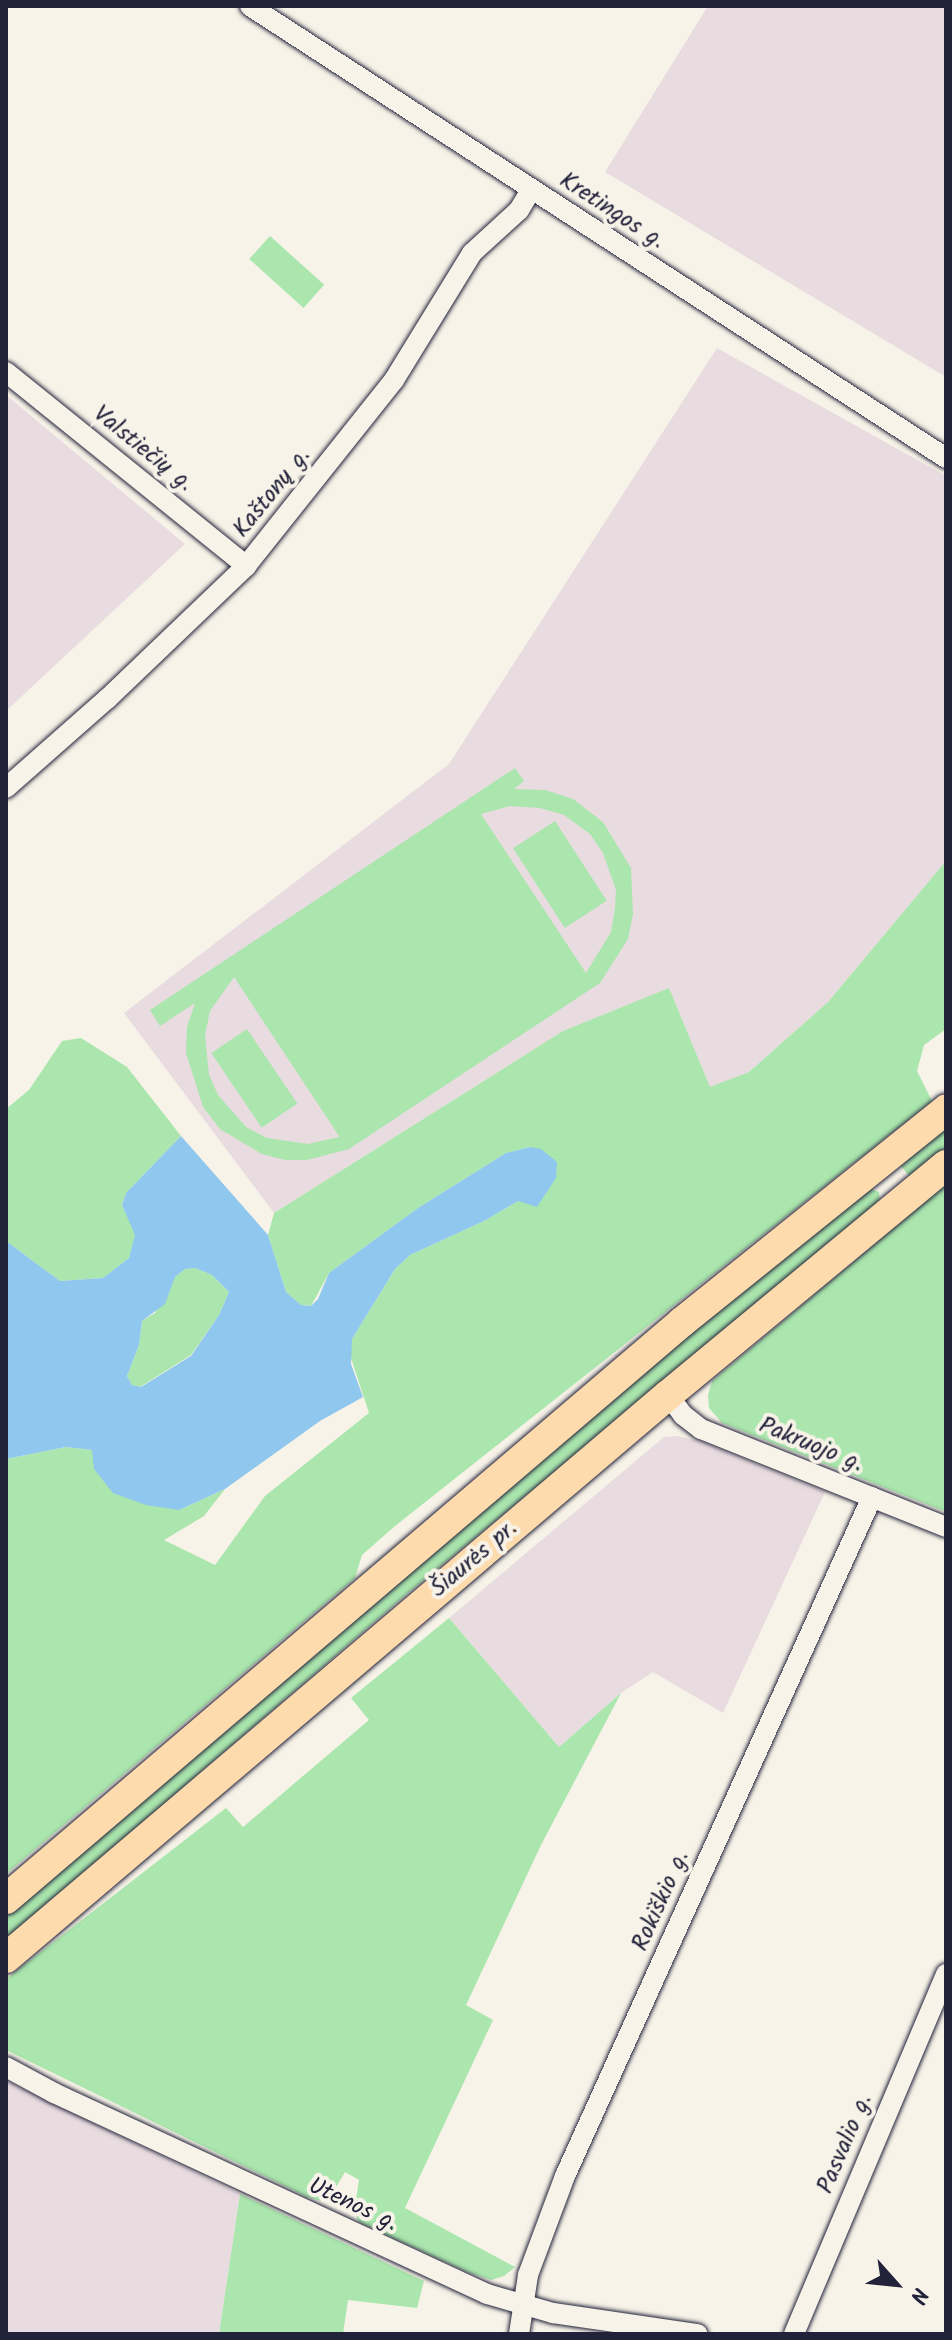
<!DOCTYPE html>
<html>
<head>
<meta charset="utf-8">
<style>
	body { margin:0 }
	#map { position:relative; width:952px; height:2340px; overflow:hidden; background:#f7f3e8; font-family:Kalam,sans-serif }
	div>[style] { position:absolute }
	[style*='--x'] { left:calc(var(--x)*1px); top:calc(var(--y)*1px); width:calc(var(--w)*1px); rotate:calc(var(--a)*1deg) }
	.built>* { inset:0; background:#e9dce0 }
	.green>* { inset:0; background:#aae6ad; transform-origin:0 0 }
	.water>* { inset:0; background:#8fc7ee }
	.roads { filter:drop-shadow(0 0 2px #22223b) drop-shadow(0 0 2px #22223b) }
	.minor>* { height:20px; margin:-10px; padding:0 10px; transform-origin:10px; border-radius:10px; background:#f7f3e8 }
	.primary>* { height:30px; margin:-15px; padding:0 15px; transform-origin:15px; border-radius:15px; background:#fedbac }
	span { translate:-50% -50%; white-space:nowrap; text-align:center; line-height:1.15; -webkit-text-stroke:8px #f7f3e8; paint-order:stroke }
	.street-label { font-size:24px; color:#22223b }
	.frame { position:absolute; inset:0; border:8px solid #22223b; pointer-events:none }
	.north { position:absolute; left:856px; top:2244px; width:80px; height:80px; -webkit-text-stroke:6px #f7f3e8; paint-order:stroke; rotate:117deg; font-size:22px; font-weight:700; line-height:32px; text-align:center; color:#22223b }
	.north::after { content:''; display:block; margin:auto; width:28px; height:36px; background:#22223b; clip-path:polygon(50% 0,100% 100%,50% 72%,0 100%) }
</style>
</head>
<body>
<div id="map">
	<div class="built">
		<div style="clip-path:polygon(708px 6px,946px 6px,946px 377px,605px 172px)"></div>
		<div style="clip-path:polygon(717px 348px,946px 476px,946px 861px,828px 1002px,749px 1072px,710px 1088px,669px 989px,563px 1031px,274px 1213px,124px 1013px,449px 764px)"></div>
		<div style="clip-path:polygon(6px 395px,185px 544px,6px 711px)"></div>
		<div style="clip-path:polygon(678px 1436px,702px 1442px,825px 1492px,723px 1713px,653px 1672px,621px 1693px,559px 1747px,449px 1618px,664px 1437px)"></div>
		<div style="clip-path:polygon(6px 2081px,240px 2194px,219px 2334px,6px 2334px)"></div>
	</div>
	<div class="green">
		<div style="left:270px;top:236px;width:73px;height:31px;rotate:42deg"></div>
		<div style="clip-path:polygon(evenodd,515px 768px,524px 781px,514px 789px,545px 790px,573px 799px,603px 822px,631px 868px,633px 914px,628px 939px,600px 983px,349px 1149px,307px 1160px,285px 1160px,262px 1154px,220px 1129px,203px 1107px,186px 1053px,187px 1027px,195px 1003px,160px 1026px,150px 1010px,515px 768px,510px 806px,540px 808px,564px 815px,590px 834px,603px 853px,616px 890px,615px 908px,611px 932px,586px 973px,481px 814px,510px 806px,515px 768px,234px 977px,339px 1136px,339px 1137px,308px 1144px,267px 1138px,246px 1127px,218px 1095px,209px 1075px,205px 1035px,210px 1011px,234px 977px)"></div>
		<div style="left:555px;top:821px;width:95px;height:50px;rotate:57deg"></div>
		<div style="clip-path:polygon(946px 861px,946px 1029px,924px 1045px,917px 1071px,932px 1101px,395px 1526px,362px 1555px,355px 1578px,6px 1874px,6px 1459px,66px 1447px,92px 1450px,179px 1510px,225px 1489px,204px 1516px,164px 1540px,215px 1565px,265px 1496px,369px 1413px,349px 1352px,352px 1339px,395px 1269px,410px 1255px,484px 1221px,518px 1201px,530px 1147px,506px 1153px,418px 1208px,329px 1273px,311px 1306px,301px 1305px,286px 1292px,268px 1235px,274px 1213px,563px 1031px,669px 988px,710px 1087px,749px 1072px,828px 1002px)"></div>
		<div style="left:247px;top:1029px;width:90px;height:43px;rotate:56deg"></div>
		<div style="clip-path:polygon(81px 1038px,127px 1067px,181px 1136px,126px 1193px,122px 1205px,136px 1235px,129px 1258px,103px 1278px,60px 1281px,6px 1241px,6px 1109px,29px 1090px,62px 1041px)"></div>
		<div style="clip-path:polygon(946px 1128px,946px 1147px,911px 1178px,900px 1165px)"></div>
		<div style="clip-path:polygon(946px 1184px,946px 1512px,722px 1423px,709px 1408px,708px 1395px,712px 1381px)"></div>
		<div style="clip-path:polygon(871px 1189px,879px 1192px,880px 1203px,408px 1593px,6px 1940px,6px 1913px,697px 1327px)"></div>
		<div style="clip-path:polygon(195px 1268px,212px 1275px,229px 1292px,219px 1315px,191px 1355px,140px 1387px,132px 1385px,127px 1376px,139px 1345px,142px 1321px,155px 1313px,175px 1277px,185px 1269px)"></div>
		<div style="clip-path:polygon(449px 1618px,559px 1747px,621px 1693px,541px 1845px,466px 2005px,493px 2020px,405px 2208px,515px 2267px,504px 2276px,491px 2280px,467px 2272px,359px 2222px,354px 2212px,359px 2180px,345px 2172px,329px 2199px,321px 2201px,307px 2197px,6px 2050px,6px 1979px,226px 1808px,243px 1827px,369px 1720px,351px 1698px)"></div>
		<div style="clip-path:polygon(240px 2194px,424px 2281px,417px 2308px,348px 2300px,343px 2334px,219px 2334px)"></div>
	</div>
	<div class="water">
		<div style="clip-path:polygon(evenodd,181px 1136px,268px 1235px,286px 1292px,301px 1305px,311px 1306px,318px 1299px,329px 1273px,418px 1208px,506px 1153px,530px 1147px,541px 1149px,557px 1162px,556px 1178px,537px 1207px,518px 1201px,484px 1221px,410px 1255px,395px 1269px,352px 1339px,351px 1364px,363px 1397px,320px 1421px,225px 1489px,179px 1510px,146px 1505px,113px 1493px,94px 1469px,92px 1450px,66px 1447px,6px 1459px,6px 1241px,60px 1281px,103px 1278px,129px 1258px,135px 1235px,122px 1205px,126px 1193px,181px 1136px,195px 1268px,212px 1275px,229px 1292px,219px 1315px,191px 1356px,141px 1387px,132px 1385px,127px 1376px,139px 1345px,142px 1321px,165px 1304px,175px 1277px,185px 1269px,195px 1268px)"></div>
	</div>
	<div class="roads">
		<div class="minor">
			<div style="--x:250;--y:6;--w:830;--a:33"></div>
			<div style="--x:6;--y:372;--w:309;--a:38.9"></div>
			<div style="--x:6;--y:788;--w:135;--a:-41.4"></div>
			<div style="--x:107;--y:699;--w:192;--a:-43.7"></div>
			<div style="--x:246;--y:566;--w:238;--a:-51.5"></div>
			<div style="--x:394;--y:380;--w:149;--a:-58.4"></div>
			<div style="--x:472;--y:253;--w:64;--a:-42.5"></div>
			<div style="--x:519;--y:210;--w:23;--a:-59"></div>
			<div style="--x:668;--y:1395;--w:25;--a:53"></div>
			<div style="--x:683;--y:1415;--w:23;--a:38"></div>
			<div style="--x:701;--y:1429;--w:264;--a:21.8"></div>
			<div style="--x:6;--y:2067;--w:55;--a:28.4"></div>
			<div style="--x:54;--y:2093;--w:477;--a:24.9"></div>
			<div style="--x:487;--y:2294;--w:69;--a:16.1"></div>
			<div style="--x:553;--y:2313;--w:146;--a:8.3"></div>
			<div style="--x:519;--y:2334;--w:60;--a:-81.3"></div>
			<div style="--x:528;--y:2275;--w:106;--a:-69.5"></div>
			<div style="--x:565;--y:2176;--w:745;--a:-65.67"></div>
			<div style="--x:794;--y:2334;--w:391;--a:-67.1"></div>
		</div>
		<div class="primary">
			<div style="--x:6;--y:1899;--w:889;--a:-40.48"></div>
			<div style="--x:682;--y:1322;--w:339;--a:-38.8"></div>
			<div style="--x:6;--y:1958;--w:869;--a:-40.38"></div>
			<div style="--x:668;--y:1395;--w:361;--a:-39.6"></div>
		</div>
	</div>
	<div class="street-label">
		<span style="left:612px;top:211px;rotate:33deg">Kretingos g.</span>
		<span style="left:143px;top:449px;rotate:39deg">Valstiečių g.</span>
		<span style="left:272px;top:493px;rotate:-51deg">Kaštonų g.</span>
		<span style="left:811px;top:1445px;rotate:22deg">Pakruojo g.</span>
		<span style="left:474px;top:1559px;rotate:-40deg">Šiaurės pr.</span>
		<span style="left:661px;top:1901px;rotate:-66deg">Rokiškio g.</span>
		<span style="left:845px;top:2144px;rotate:-67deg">Pasvalio g.</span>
		<span style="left:353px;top:2205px;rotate:25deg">Utenos g.</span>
	</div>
	<div class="frame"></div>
	<div class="north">N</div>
</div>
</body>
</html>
